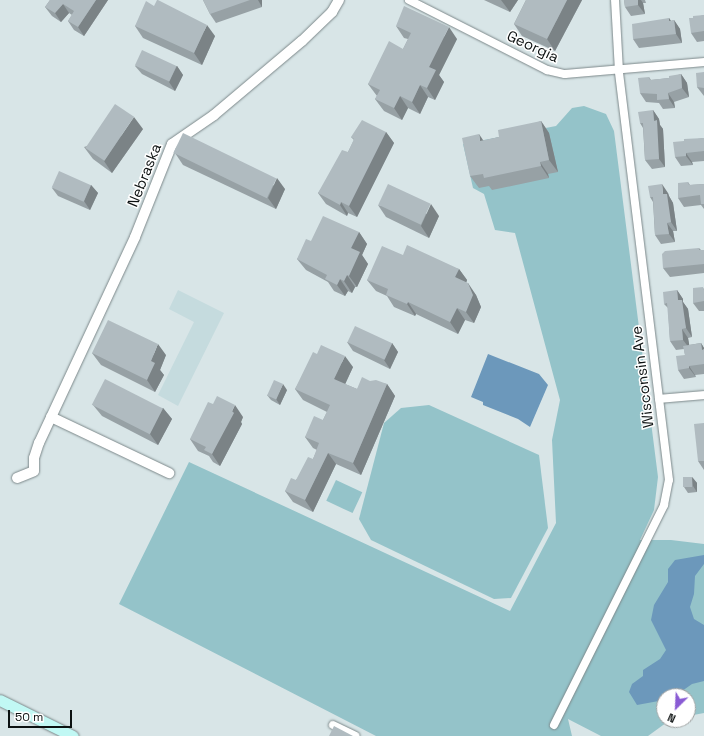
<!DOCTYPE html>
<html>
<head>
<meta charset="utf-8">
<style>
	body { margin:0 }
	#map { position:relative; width:704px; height:736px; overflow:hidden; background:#d8e5e7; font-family:"Space Grotesk",sans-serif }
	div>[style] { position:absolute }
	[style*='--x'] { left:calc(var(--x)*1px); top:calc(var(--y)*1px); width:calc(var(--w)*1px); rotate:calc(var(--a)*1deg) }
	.built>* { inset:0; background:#c5dbde }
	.green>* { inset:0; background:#94c3c9; transform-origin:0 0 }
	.water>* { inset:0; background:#6c98bb }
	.roads { filter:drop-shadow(0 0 1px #7c888a) drop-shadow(0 0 1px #7c888a) }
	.minor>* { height:8px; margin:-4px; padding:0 4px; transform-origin:4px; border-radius:4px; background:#fff }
	.tertiary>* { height:10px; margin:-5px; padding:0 5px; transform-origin:5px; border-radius:5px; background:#fff }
	.secondary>* { height:11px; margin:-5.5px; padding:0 5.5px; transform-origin:5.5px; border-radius:5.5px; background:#c1f8f4 }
	.wall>* { inset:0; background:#97a1a5 }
	.shaded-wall>* { inset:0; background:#7b8386 }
	.building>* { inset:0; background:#b0bbc0; transform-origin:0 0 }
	span { translate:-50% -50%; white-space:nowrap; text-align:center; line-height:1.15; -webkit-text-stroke:3px #fff; paint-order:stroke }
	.street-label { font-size:15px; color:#0c1111 }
	.north { position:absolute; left:656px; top:688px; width:40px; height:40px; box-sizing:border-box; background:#fff; border:1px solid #9ea0a0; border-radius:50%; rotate:204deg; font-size:11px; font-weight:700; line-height:16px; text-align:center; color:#0c1111 }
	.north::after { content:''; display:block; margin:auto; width:14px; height:18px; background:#895bd4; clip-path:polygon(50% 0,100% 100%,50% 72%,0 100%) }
	.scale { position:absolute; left:8px; top:710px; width:64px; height:18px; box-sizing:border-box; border:2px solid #0c1111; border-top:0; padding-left:5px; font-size:12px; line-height:14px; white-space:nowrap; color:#0c1111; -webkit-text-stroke:3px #fff; paint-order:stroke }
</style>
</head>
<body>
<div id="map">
	<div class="built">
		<div style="clip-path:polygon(178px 290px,224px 313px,178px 406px,158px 395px,194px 322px,169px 309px)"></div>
	</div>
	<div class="green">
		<div style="clip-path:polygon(584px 106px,606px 114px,614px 131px,658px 477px,654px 510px,640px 540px,671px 540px,704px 544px,704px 713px,688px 716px,688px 696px,664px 696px,664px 720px,670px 720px,648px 736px,601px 736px,568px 719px,572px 736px,376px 736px,119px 604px,189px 462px,510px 611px,556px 523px,552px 440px,560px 400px,515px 233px,495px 230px,484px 194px,473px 188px,463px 144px,556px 126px,572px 108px)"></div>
		<div style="clip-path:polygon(429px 405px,539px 455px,548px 528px,511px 598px,494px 599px,371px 540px,359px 519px,384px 423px,401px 408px)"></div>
		<div style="left:336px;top:480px;width:29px;height:23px;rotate:25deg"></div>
	</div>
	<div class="water">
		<div style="clip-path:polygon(488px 354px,539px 374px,548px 385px,530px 427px,518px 419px,483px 405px,483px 402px,471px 397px)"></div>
		<div style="clip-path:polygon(704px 555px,704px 564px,695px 576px,694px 594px,690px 607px,694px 619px,704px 625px,704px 681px,692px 684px,675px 696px,664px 696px,664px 700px,637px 705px,629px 692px,632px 684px,643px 676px,643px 670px,660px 659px,666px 650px,651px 620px,654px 605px,668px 582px,668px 569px,675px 560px)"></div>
	</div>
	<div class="roads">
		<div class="minor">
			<div style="--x:409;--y:0;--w:155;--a:26.9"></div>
			<div style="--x:547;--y:70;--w:18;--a:13"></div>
			<div style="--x:565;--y:74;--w:140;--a:-4.9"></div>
			<div style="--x:659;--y:399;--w:45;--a:-5.1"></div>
			<div style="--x:333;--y:725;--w:25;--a:26"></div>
			<div style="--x:554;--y:725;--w:246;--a:-63.4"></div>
			<div style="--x:664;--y:505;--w:25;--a:-79"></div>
			<div style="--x:669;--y:480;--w:412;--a:-97"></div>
			<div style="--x:619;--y:71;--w:71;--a:-93.2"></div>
		</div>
		<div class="tertiary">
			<div style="--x:51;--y:417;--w:131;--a:25.4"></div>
			<div style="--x:17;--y:478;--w:18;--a:-22"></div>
			<div style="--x:34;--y:471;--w:13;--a:-90"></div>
			<div style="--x:34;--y:458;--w:16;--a:-72"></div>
			<div style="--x:39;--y:443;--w:227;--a:-65"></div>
			<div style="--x:135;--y:237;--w:100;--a:-68.3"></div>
			<div style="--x:172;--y:144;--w:51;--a:-34.6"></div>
			<div style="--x:214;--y:115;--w:115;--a:-40.1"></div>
			<div style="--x:302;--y:41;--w:42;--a:-44"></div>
			<div style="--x:332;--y:12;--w:14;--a:-60"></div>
		</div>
		<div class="secondary">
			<div style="--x:0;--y:700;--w:81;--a:26.3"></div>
		</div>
	</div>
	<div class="wall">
		<div style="clip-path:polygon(50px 0,108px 0,84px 36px,74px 30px,68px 21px,72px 15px,69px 13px,61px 22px,52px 16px,45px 7px)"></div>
		<div style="clip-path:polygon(203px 0,262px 0,262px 7px,216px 23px,210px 14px)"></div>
		<div style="clip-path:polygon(484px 0,518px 0,510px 12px)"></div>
		<div style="clip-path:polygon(526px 0,582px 0,555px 51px,522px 36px,514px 24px)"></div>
		<div style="clip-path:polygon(624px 0,645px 0,646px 3px,643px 3px,645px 14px,631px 16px,625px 7px)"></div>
		<div style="clip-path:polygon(154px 6px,215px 36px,202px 65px,143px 38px,135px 26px)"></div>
		<div style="clip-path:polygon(704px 15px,704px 41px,697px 42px,691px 33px,693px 18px)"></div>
		<div style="clip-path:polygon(669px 18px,671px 21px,674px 20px,680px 29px,682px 43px,639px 48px,633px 39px)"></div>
		<div style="clip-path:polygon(396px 26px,457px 39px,439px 75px,444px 82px,435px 100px,428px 97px,420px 114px,408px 108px,402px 120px,384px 111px,375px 99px,377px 96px,368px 84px,403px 49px,408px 39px,404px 38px)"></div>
		<div style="clip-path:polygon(135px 66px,177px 66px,183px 75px,175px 91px,142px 74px)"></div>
		<div style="clip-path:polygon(704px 72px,704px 96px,697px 87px)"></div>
		<div style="clip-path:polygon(681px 74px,687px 83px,689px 97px,674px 102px,675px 108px,663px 109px,659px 103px,646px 102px,640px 93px,649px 77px,651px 80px,669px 78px)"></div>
		<div style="clip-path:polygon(653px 110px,659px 119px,660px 125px,663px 129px,665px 167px,652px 169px,645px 160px,643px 128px,640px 123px)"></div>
		<div style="clip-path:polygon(541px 121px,549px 133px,558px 172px,548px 174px,549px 178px,492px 190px,489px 186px,479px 188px,470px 176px,483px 141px,499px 137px)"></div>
		<div style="clip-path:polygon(143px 129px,112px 173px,93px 159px,84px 147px)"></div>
		<div style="clip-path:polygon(386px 132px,394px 143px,357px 217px,348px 213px,347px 216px,326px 204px,318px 193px,348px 152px,354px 140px,351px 137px)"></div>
		<div style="clip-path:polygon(704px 138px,704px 161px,692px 162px,693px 165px,681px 166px,675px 157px,684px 141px)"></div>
		<div style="clip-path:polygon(175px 153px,285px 189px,276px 209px,183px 165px)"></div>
		<div style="clip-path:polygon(688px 182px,690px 185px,704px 184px,704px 209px,701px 205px,684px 207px,678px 198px)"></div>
		<div style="clip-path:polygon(91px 185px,98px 193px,90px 210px,58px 196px,52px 188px)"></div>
		<div style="clip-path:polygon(668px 193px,669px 196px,673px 203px,677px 231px,673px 231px,675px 242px,661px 244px,655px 235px,653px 202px,650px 197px)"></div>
		<div style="clip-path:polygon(378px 205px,439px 216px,429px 238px,386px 217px)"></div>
		<div style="clip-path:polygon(359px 232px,367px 244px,362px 255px,368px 264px,357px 287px,355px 287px,352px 293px,348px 291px,345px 296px,334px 291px,328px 282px,306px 270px,297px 259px,311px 241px)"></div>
		<div style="clip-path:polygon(699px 248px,701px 250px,704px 250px,704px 273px,670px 277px,663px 268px)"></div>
		<div style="clip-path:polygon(403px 255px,459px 269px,467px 280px,466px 283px,476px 295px,481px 307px,474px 323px,465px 320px,458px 334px,416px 314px,415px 316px,394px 307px,387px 296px,376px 291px,367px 280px)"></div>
		<div style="clip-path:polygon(704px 288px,704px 311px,699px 311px,693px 303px)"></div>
		<div style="clip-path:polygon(677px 290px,683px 299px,683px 302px,688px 309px,692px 337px,688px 338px,689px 345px,701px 343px,704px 348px,704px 374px,695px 375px,696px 377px,684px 379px,678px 370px,685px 355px,684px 349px,676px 350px,670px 341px,668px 308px,664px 304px)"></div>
		<div style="clip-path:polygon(347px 342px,392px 343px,398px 352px,390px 369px,353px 351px)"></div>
		<div style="clip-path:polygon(92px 353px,166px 355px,160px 370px,164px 375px,155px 392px,101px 365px)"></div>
		<div style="clip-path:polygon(317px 354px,353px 367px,345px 384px,357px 389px,370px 381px,387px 384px,395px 396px,361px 475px,336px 464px,313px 512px,293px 502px,285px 491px,296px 480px,313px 459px,317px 450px,313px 448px,305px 437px,323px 420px,327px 412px,303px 400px,295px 389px)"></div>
		<div style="clip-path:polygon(287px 390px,280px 405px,271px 400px,267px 395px)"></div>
		<div style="clip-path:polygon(93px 405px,163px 408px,172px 419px,158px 445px,102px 416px)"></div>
		<div style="clip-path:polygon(243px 417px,241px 422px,242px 424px,220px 466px,213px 462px,209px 456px,198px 451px,190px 439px)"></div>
		<div style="clip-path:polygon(704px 423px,704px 470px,698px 461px)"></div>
		<div style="clip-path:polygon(692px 477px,697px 483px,697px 492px,688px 493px,684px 487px)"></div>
	</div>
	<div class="shaded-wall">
		<div style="clip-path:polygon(96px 0,108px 0,84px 36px,78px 27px)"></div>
		<div style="clip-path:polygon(258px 0,262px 0,262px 7px)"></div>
		<div style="clip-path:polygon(501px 0,518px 0,510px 12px)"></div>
		<div style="clip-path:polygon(567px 0,582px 0,555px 51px,547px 39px)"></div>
		<div style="clip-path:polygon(638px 0,641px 0,643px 3px,645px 14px,638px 5px)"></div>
		<div style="clip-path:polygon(63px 4px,69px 13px,61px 22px,55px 13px)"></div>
		<div style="clip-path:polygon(669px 18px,675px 27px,674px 20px,680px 29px,682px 43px,676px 34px,669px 21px)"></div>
		<div style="clip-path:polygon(207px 25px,215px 36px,202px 65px,194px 53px)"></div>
		<div style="clip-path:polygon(449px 27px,457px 39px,439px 75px,444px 82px,435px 100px,427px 88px,429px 67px)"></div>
		<div style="clip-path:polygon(177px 66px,183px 75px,175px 91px,169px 82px)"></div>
		<div style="clip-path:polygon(681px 74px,687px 83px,689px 97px,682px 88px)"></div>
		<div style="clip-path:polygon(420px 85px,428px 97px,420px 114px,412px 102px)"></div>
		<div style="clip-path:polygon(668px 93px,674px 102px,675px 108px,669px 99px)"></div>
		<div style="clip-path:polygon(400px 96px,408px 108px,402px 120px,394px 108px)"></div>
		<div style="clip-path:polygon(653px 110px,659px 119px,660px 125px,663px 129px,665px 167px,659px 159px)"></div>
		<div style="clip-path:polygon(134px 117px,143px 129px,112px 173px,104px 161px)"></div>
		<div style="clip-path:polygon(541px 121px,549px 133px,558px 172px,549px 160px)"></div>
		<div style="clip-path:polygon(386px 132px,394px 143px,357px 217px,349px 206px)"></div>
		<div style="clip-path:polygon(479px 134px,487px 146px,480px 141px)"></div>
		<div style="clip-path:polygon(686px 153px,692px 162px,693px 165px,686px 156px)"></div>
		<div style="clip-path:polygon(540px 162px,548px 174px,549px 178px,541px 166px)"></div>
		<div style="clip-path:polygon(277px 178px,285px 189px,276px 209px,268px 198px)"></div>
		<div style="clip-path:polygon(662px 184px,668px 193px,669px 196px,673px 203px,677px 231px,671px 222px,663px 194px)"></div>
		<div style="clip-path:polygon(91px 185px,98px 193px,90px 210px,84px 201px)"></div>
		<div style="clip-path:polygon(341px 202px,348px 213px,347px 216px,340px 205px)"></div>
		<div style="clip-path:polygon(431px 204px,439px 216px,429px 238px,421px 226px)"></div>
		<div style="clip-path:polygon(667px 223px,673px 231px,675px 242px,669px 234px)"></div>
		<div style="clip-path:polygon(359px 232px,367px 244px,362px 255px,368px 264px,357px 287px,349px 276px,351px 248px)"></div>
		<div style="clip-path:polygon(459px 269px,467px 280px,464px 289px,455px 277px)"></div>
		<div style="clip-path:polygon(347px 275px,355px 287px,352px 293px,344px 281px)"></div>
		<div style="clip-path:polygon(340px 279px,348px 291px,345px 296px,337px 285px)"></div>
		<div style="clip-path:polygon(468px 283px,476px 295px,481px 307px,474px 323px,466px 312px)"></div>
		<div style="clip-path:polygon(677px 290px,683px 299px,683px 302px,688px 309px,692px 337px,686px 328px,678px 300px)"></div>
		<div style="clip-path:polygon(408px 302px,416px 314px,415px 316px,407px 304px)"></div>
		<div style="clip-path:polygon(457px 308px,465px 320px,458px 334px,450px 322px)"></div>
		<div style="clip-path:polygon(682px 329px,688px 338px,690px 349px,683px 340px)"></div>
		<div style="clip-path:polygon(392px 343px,398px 352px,390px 369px,384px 360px)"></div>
		<div style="clip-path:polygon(701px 343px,704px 348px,704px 353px,702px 350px)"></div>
		<div style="clip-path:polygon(158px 344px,166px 355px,160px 370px,164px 375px,155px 392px,147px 380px,151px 361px)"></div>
		<div style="clip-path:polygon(345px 356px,353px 367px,342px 391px,334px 379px)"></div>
		<div style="clip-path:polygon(689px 366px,695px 375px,696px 377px,689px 368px)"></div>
		<div style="clip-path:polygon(283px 384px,287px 390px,280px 405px,276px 399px)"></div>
		<div style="clip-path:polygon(387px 384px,395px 396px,361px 475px,353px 463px)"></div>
		<div style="clip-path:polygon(235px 405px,243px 417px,241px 422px,242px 424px,220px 466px,212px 454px)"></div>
		<div style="clip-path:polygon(163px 408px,172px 419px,158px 445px,150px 434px)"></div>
		<div style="clip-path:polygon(328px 453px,336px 464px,313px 512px,305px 500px)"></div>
		<div style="clip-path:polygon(692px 477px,697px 483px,697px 492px,693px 486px)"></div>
	</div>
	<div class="building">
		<div style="clip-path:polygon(50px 0,96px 0,78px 27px,68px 21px,74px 11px,63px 4px,55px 13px,45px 7px)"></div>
		<div style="clip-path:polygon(157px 0,158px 0,207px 25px,194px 53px,135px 26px,146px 1px,154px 6px)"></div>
		<div style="clip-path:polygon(203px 0,250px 0,210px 14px)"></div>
		<div style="clip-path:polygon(526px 0,567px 0,547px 39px,514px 24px)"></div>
		<div style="clip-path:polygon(624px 0,638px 0,638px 5px,625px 7px)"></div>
		<div style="clip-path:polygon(404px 6px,449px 27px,429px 67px,436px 70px,427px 88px,420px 85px,412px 102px,400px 96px,394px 108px,375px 99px,380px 90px,368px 84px,389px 41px,403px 49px,411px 33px,396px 26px)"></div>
		<div style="clip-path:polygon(704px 15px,704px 31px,691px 33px,689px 18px,693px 18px,693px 16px)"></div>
		<div style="clip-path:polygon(669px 18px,669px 21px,674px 20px,676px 34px,633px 39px,632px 24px)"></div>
		<div style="left:142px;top:50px;width:38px;height:17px;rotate:25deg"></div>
		<div style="clip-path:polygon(704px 72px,704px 88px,697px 87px,696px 73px)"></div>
		<div style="clip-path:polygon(681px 74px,682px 88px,668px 93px,669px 99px,657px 100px,657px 94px,640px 93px,638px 78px,649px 77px,650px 80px,669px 78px,669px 76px)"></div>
		<div style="left:115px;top:104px;width:23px;height:53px;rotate:34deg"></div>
		<div style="clip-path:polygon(653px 110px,654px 121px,657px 120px,659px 159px,645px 160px,643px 123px,640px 123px,638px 112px)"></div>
		<div style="clip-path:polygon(362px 120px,386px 132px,349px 206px,341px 202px,340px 205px,318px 193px,342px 150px,348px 152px,354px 139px,351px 137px)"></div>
		<div style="clip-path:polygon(541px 121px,549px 160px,540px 162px,541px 166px,484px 178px,483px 174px,470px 176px,462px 138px,479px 134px,480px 141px,499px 137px,498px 130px)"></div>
		<div style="left:183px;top:133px;width:104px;height:22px;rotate:26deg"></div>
		<div style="clip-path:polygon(704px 138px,704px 151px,686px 153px,686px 156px,675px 157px,673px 142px,684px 141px,684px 139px)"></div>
		<div style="left:59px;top:171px;width:35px;height:18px;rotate:24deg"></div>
		<div style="clip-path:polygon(688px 182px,689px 185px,704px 184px,704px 204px,701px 204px,700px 195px,678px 198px,678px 183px)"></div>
		<div style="left:388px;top:184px;width:47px;height:23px;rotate:25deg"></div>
		<div style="clip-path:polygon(662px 184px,663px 194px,667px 194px,671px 222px,667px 223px,669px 234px,655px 235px,653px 197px,650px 197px,648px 186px)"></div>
		<div style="clip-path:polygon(323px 216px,359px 232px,351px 248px,360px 252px,349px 276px,347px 275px,344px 281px,340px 279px,337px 285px,325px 279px,327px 275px,297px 259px,306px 239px,311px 241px)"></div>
		<div style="clip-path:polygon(407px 245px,459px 269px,455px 277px,468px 283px,473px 295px,466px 312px,457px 308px,450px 322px,408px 302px,407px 304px,386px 295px,388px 289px,367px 280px,382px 246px,403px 255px)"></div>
		<div style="clip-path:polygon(699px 248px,699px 250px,704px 250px,704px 264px,663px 268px,662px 254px,665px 251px)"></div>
		<div style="clip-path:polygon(703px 287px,704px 290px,704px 301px,693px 303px,693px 288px)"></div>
		<div style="clip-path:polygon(677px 290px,678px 300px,682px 300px,686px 328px,682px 329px,683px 340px,670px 341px,667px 303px,664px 304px,663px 292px)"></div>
		<div style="clip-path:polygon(108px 320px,158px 344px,151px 361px,155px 363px,147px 380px,92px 353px)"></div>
		<div style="left:355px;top:326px;width:41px;height:18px;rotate:25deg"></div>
		<div style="clip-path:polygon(701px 343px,702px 350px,704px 349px,704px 364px,689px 366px,689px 368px,678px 370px,676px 356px,685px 355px,683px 346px)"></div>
		<div style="clip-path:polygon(321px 345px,345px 356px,334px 379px,357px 389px,362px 377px,370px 381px,376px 380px,387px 384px,353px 463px,328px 453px,305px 500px,285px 491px,291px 478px,296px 480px,308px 457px,313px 459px,319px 443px,305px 437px,314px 416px,323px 420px,330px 405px,295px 389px,313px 352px,317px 354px)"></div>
		<div style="left:105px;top:379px;width:65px;height:29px;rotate:27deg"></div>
		<div style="left:274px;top:380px;width:10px;height:17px;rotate:24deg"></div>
		<div style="clip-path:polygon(217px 396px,235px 405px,232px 411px,234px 413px,212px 454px,204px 450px,206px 447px,190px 439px,208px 402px,213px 404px)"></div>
		<div style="clip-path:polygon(704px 423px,704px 461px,698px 461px,694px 424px)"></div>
		<div style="left:683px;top:477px;width:9px;height:10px"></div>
		<div style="clip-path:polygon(334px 726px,353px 736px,329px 736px)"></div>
	</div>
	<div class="street-label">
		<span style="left:533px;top:46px;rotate:25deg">Georgia</span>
		<span style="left:144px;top:175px;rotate:-68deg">Nebraska</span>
		<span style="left:642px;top:377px;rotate:-97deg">Wisconsin Ave</span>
	</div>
	<div class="north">N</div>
	<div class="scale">50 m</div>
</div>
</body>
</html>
